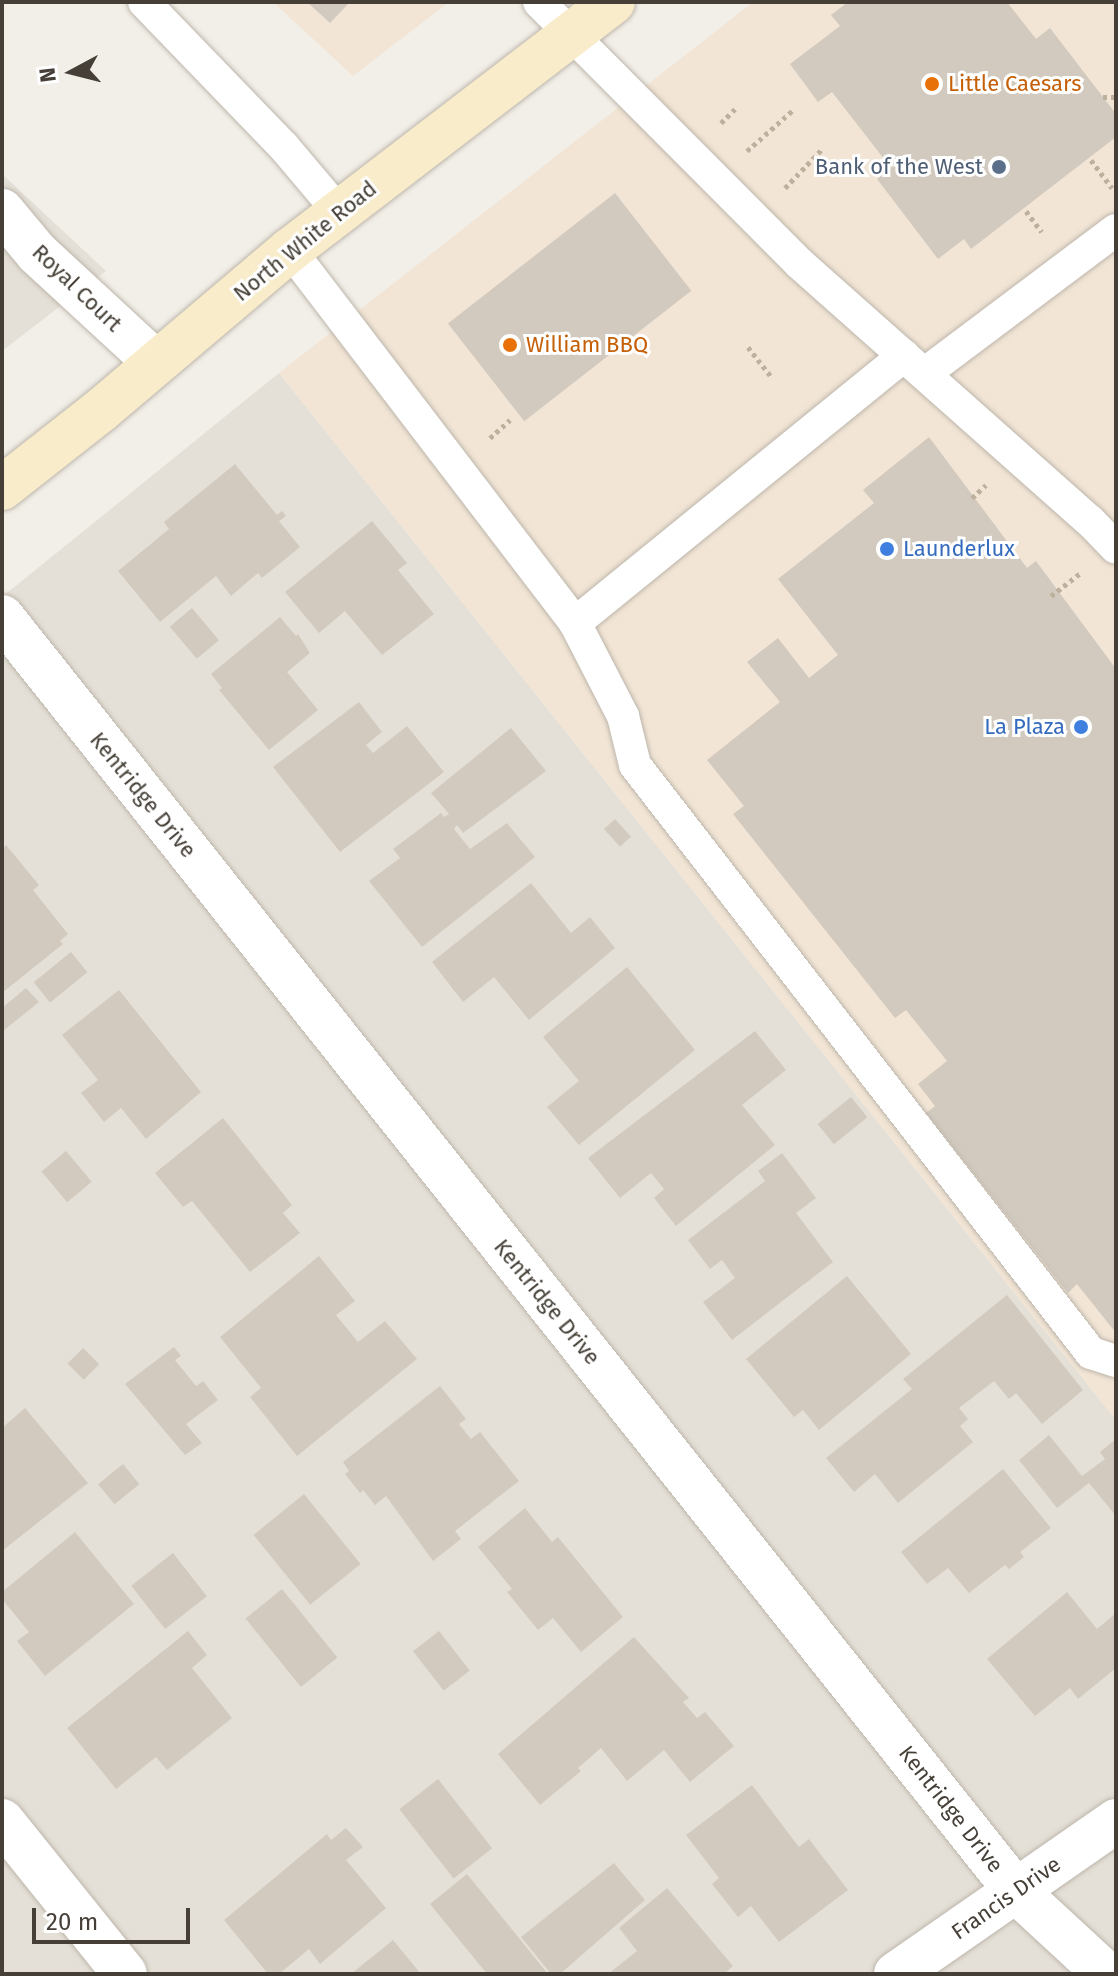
<!DOCTYPE html>
<html>
<head>
<meta charset="utf-8">
<style>
	body { margin:0 }
	#map { position:relative; width:1118px; height:1976px; overflow:hidden; background:#f2efe8; font-family:"Fira Sans",sans-serif }
	div>[style] { position:absolute }
	[style*='--x'] { left:calc(var(--x)*1px); top:calc(var(--y)*1px); width:calc(var(--w)*1px); rotate:calc(var(--a)*1deg) }
	.residential>* { inset:0; background:#e5e0d7 }
	.commercial>* { inset:0; background:#f2e5d5 }
	.building>* { inset:0; background:#d2cabf; transform-origin:0 0 }
	.path>* { height:5px; margin-top:-2.5px; transform-origin:0; background:repeating-linear-gradient(90deg,#bdb19e 0 4px,transparent 0 8px) }
	.roads { filter:drop-shadow(0 0 2px #bdb6ac) drop-shadow(0 0 2px #bdb6ac) }
	.lane>* { height:32px; margin:-16px; padding:0 16px; transform-origin:16px; border-radius:16px; background:#fff }
	.street>* { height:44px; margin:-22px; padding:0 22px; transform-origin:22px; border-radius:22px; background:#fff }
	.secondary>* { height:44px; margin:-22px; padding:0 22px; transform-origin:22px; border-radius:22px; background:#f9eccb }
	.dots>* { width:22px; height:22px; translate:-50% -50%; box-sizing:border-box; border:4px solid #fff; border-radius:50% }
	span { translate:-50% -50%; white-space:nowrap; text-align:center; line-height:1.15; -webkit-text-stroke:6px #fff; paint-order:stroke }
	.food-label { font-size:22px; color:#c56008 }
	.left { translate:0 -50%; text-align:left }
	.service-label { font-size:22px; color:#4e5e75 }
	.right { translate:-100% -50%; text-align:right }
	.street-label { font-size:22px; color:#453f37 }
	.shop-label { font-size:22px; color:#366cbe }
	.frame { position:absolute; inset:0; border:4px solid #453f37; pointer-events:none }
	.north { position:absolute; left:32px; top:32px; width:80px; height:80px; -webkit-text-stroke:6px #fff; paint-order:stroke; rotate:263deg; font-size:22px; font-weight:700; line-height:32px; text-align:center; color:#453f37 }
	.north::after { content:''; display:block; margin:auto; width:28px; height:36px; background:#453f37; clip-path:polygon(50% 0,100% 100%,50% 72%,0 100%) }
	.scale { position:absolute; left:32px; top:1908px; width:158px; height:36px; box-sizing:border-box; border:4px solid #453f37; border-top:0; padding-left:10px; font-size:24px; line-height:28px; white-space:nowrap; color:#453f37; -webkit-text-stroke:6px #fff; paint-order:stroke }
</style>
</head>
<body>
<div id="map">
	<div class="residential">
		<div style="clip-path:polygon(2px 174px,106px 271px,2px 351px)"></div>
		<div style="clip-path:polygon(279px 373px,1116px 1420px,1116px 1974px,2px 1974px,2px 597px)"></div>
	</div>
	<div class="commercial">
		<div style="clip-path:polygon(273px 2px,449px 2px,353px 76px)"></div>
		<div style="clip-path:polygon(753px 2px,1116px 2px,1116px 1420px,279px 373px)"></div>
	</div>
	<div class="building">
		<div style="clip-path:polygon(307px 2px,350px 2px,330px 23px)"></div>
		<div style="clip-path:polygon(848px 2px,1007px 2px,1036px 39px,1050px 28px,1116px 114px,1116px 137px,971px 249px,964px 239px,938px 259px,877px 179px,891px 168px,832px 92px,818px 102px,790px 64px,840px 26px,831px 15px)"></div>
		<div style="left:615px;top:193px;width:124px;height:212px;rotate:52deg"></div>
		<div style="clip-path:polygon(929px 437px,1027px 568px,1036px 561px,1116px 669px,1116px 1333px,1077px 1284px,1068px 1293px,926px 1113px,935px 1106px,918px 1084px,947px 1061px,906px 1010px,895px 1018px,733px 814px,744px 806px,707px 760px,780px 702px,747px 662px,778px 638px,809px 678px,838px 655px,778px 579px,874px 503px,863px 490px)"></div>
		<div style="clip-path:polygon(235px 464px,277px 515px,282px 511px,286px 516px,279px 521px,300px 547px,262px 578px,258px 573px,231px 596px,216px 576px,160px 622px,118px 571px,169px 529px,164px 522px)"></div>
		<div style="clip-path:polygon(372px 521px,407px 563px,398px 570px,434px 614px,382px 655px,345px 611px,319px 633px,285px 592px)"></div>
		<div style="left:192px;top:608px;width:42px;height:29px;rotate:50deg"></div>
		<div style="clip-path:polygon(280px 617px,296px 636px,298px 634px,310px 653px,287px 672px,318px 710px,269px 750px,219px 690px,222px 688px,211px 674px)"></div>
		<div style="clip-path:polygon(359px 702px,382px 732px,366px 745px,373px 753px,407px 726px,444px 772px,340px 852px,273px 767px)"></div>
		<div style="clip-path:polygon(511px 728px,546px 771px,463px 833px,457px 825px,454px 829px,470px 849px,507px 823px,535px 857px,422px 947px,369px 881px,400px 858px,393px 849px,441px 813px,444px 817px,449px 814px,431px 793px)"></div>
		<div style="left:615px;top:819px;width:24px;height:15px;rotate:48deg"></div>
		<div style="clip-path:polygon(6px 845px,39px 885px,33px 890px,68px 934px,60px 941px,63px 944px,2px 993px,2px 849px)"></div>
		<div style="clip-path:polygon(531px 883px,571px 933px,590px 917px,615px 948px,529px 1020px,494px 977px,463px 1002px,432px 962px)"></div>
		<div style="left:71px;top:952px;width:26px;height:48px;rotate:51deg"></div>
		<div style="clip-path:polygon(627px 967px,695px 1050px,579px 1145px,547px 1107px,579px 1081px,543px 1037px)"></div>
		<div style="clip-path:polygon(26px 988px,39px 1002px,3px 1031px,2px 1008px)"></div>
		<div style="clip-path:polygon(119px 990px,201px 1092px,146px 1139px,121px 1108px,104px 1122px,81px 1093px,98px 1080px,62px 1035px)"></div>
		<div style="clip-path:polygon(755px 1031px,786px 1070px,742px 1105px,775px 1145px,676px 1226px,654px 1198px,664px 1189px,651px 1173px,620px 1198px,588px 1158px)"></div>
		<div style="left:851px;top:1097px;width:26px;height:43px;rotate:51deg"></div>
		<div style="clip-path:polygon(223px 1118px,292px 1205px,283px 1213px,300px 1233px,250px 1272px,192px 1201px,183px 1207px,155px 1173px)"></div>
		<div style="left:66px;top:1151px;width:40px;height:32px;rotate:50deg"></div>
		<div style="clip-path:polygon(782px 1153px,816px 1198px,796px 1213px,833px 1262px,732px 1340px,703px 1302px,735px 1278px,722px 1260px,710px 1269px,688px 1240px,765px 1181px,758px 1171px)"></div>
		<div style="clip-path:polygon(319px 1256px,355px 1301px,336px 1315px,358px 1342px,385px 1321px,417px 1359px,297px 1456px,250px 1397px,261px 1388px,220px 1337px)"></div>
		<div style="clip-path:polygon(847px 1276px,911px 1354px,819px 1430px,803px 1410px,794px 1417px,746px 1359px)"></div>
		<div style="clip-path:polygon(1007px 1295px,1083px 1390px,1042px 1424px,1016px 1393px,1009px 1399px,994px 1381px,959px 1408px,968px 1419px,960px 1426px,973px 1442px,898px 1503px,875px 1474px,854px 1492px,826px 1458px,912px 1389px,903px 1379px)"></div>
		<div style="clip-path:polygon(174px 1347px,181px 1356px,175px 1360px,196px 1386px,203px 1381px,218px 1400px,186px 1424px,202px 1443px,185px 1455px,125px 1384px)"></div>
		<div style="left:83px;top:1348px;width:23px;height:22px;rotate:45deg"></div>
		<div style="clip-path:polygon(440px 1386px,466px 1419px,459px 1424px,471px 1439px,480px 1432px,519px 1481px,455px 1531px,461px 1539px,433px 1561px,386px 1496px,375px 1505px,363px 1490px,360px 1493px,345px 1474px,349px 1471px,343px 1462px)"></div>
		<div style="clip-path:polygon(25px 1408px,88px 1483px,2px 1551px,2px 1428px)"></div>
		<div style="clip-path:polygon(1049px 1435px,1082px 1476px,1105px 1459px,1100px 1452px,1116px 1439px,1116px 1516px,1089px 1483px,1057px 1508px,1019px 1460px)"></div>
		<div style="left:123px;top:1464px;width:26px;height:32px;rotate:51deg"></div>
		<div style="clip-path:polygon(1003px 1469px,1051px 1528px,1020px 1552px,1024px 1557px,1009px 1569px,1005px 1565px,969px 1593px,948px 1568px,927px 1584px,901px 1552px)"></div>
		<div style="left:304px;top:1494px;width:90px;height:65px;rotate:51deg"></div>
		<div style="clip-path:polygon(525px 1508px,552px 1542px,558px 1537px,623px 1617px,581px 1652px,553px 1618px,538px 1630px,507px 1592px,512px 1589px,478px 1547px)"></div>
		<div style="clip-path:polygon(75px 1532px,134px 1604px,45px 1676px,17px 1641px,29px 1632px,2px 1599px,2px 1592px)"></div>
		<div style="left:173px;top:1553px;width:55px;height:53px;rotate:52deg"></div>
		<div style="left:282px;top:1589px;width:88px;height:47px;rotate:51deg"></div>
		<div style="clip-path:polygon(1067px 1592px,1097px 1629px,1116px 1613px,1116px 1668px,1078px 1699px,1070px 1688px,1035px 1716px,987px 1659px)"></div>
		<div style="clip-path:polygon(188px 1631px,207px 1655px,192px 1668px,232px 1718px,167px 1770px,156px 1757px,116px 1789px,67px 1728px)"></div>
		<div style="left:439px;top:1631px;width:50px;height:33px;rotate:52deg"></div>
		<div style="clip-path:polygon(634px 1637px,689px 1698px,683px 1702px,697px 1718px,705px 1712px,734px 1746px,690px 1782px,664px 1750px,627px 1781px,601px 1748px,578px 1768px,581px 1771px,540px 1805px,498px 1754px)"></div>
		<div style="left:438px;top:1779px;width:88px;height:49px;rotate:52deg"></div>
		<div style="clip-path:polygon(752px 1785px,799px 1847px,809px 1839px,848px 1890px,779px 1942px,751px 1906px,738px 1917px,712px 1884px,719px 1878px,686px 1835px)"></div>
		<div style="clip-path:polygon(346px 1828px,363px 1847px,346px 1860px,386px 1908px,320px 1964px,309px 1949px,279px 1974px,268px 1974px,224px 1920px,327px 1834px,331px 1840px)"></div>
		<div style="clip-path:polygon(614px 1863px,645px 1900px,560px 1974px,551px 1974px,521px 1937px)"></div>
		<div style="clip-path:polygon(467px 1874px,548px 1974px,487px 1974px,430px 1904px)"></div>
		<div style="clip-path:polygon(667px 1888px,733px 1966px,724px 1974px,608px 1974px,637px 1951px,619px 1928px)"></div>
		<div style="clip-path:polygon(393px 1940px,421px 1974px,351px 1974px)"></div>
	</div>
	<div class="path">
		<div style="--x:1103;--y:97;--w:13;--a:0"></div>
		<div style="--x:721;--y:123;--w:23;--a:-45"></div>
		<div style="--x:747;--y:151;--w:62;--a:-41.7"></div>
		<div style="--x:1091;--y:160;--w:35;--a:53"></div>
		<div style="--x:785;--y:188;--w:55;--a:-46.5"></div>
		<div style="--x:1026;--y:211;--w:26;--a:53"></div>
		<div style="--x:748;--y:347;--w:39;--a:52"></div>
		<div style="--x:490;--y:438;--w:27;--a:-42"></div>
		<div style="--x:972;--y:498;--w:19;--a:-43"></div>
		<div style="--x:1051;--y:596;--w:39;--a:-38"></div>
	</div>
	<div class="roads">
		<div class="lane">
			<div style="--x:144;--y:2;--w:202;--a:46"></div>
			<div style="--x:284;--y:147;--w:85;--a:49.8"></div>
			<div style="--x:539;--y:2;--w:368;--a:45.1"></div>
			<div style="--x:799;--y:263;--w:389;--a:41.6"></div>
			<div style="--x:1090;--y:521;--w:37;--a:46"></div>
			<div style="--x:290;--y:250;--w:469;--a:52.6"></div>
			<div style="--x:575;--y:623;--w:105;--a:62.7"></div>
			<div style="--x:623;--y:716;--w:50;--a:76.2"></div>
			<div style="--x:635;--y:765;--w:744;--a:52.21"></div>
			<div style="--x:1091;--y:1353;--w:26;--a:18"></div>
			<div style="--x:924;--y:374;--w:240;--a:-36.9"></div>
			<div style="--x:575;--y:623;--w:424;--a:-39.1"></div>
		</div>
		<div class="street">
			<div style="--x:2;--y:211;--w:55;--a:50.2"></div>
			<div style="--x:37;--y:253;--w:162;--a:42.7"></div>
			<div style="--x:2;--y:617;--w:1628;--a:51.48"></div>
			<div style="--x:1016;--y:1891;--w:122;--a:42.7"></div>
			<div style="--x:2;--y:1821;--w:196;--a:51.2"></div>
			<div style="--x:896;--y:1974;--w:268;--a:-34.8"></div>
		</div>
		<div class="secondary">
			<div style="--x:2;--y:488;--w:125;--a:-38.2"></div>
			<div style="--x:100;--y:411;--w:249;--a:-40.3"></div>
			<div style="--x:290;--y:250;--w:407;--a:-37.5"></div>
		</div>
	</div>
	<div class="dots">
		<div style="left:932px;top:84px;background:#e8710a"></div>
		<div style="left:999px;top:167px;background:#5c6f8a"></div>
		<div style="left:510px;top:345px;background:#e8710a"></div>
		<div style="left:887px;top:549px;background:#3f7fe0"></div>
		<div style="left:1081px;top:727px;background:#3f7fe0"></div>
	</div>
	<div class="food-label">
		<span class="left" style="left:948px;top:84px">Little Caesars</span>
		<span class="left" style="left:526px;top:345px">William BBQ</span>
	</div>
	<div class="service-label">
		<span class="right" style="left:983px;top:167px">Bank of the West</span>
	</div>
	<div class="street-label">
		<span style="left:305px;top:241px;rotate:-39deg">North White Road</span>
		<span style="left:77px;top:288px;rotate:44deg">Royal Court</span>
		<span style="left:143px;top:795px;rotate:51deg">Kentridge Drive</span>
		<span style="left:547px;top:1302px;rotate:51deg">Kentridge Drive</span>
		<span style="left:951px;top:1809px;rotate:52deg">Kentridge Drive</span>
		<span style="left:1006px;top:1898px;rotate:-35deg">Francis Drive</span>
	</div>
	<div class="shop-label">
		<span class="left" style="left:903px;top:549px">Launderlux</span>
		<span class="right" style="left:1065px;top:727px">La Plaza</span>
	</div>
	<div class="frame"></div>
	<div class="north">N</div>
	<div class="scale">20 m</div>
</div>
</body>
</html>
